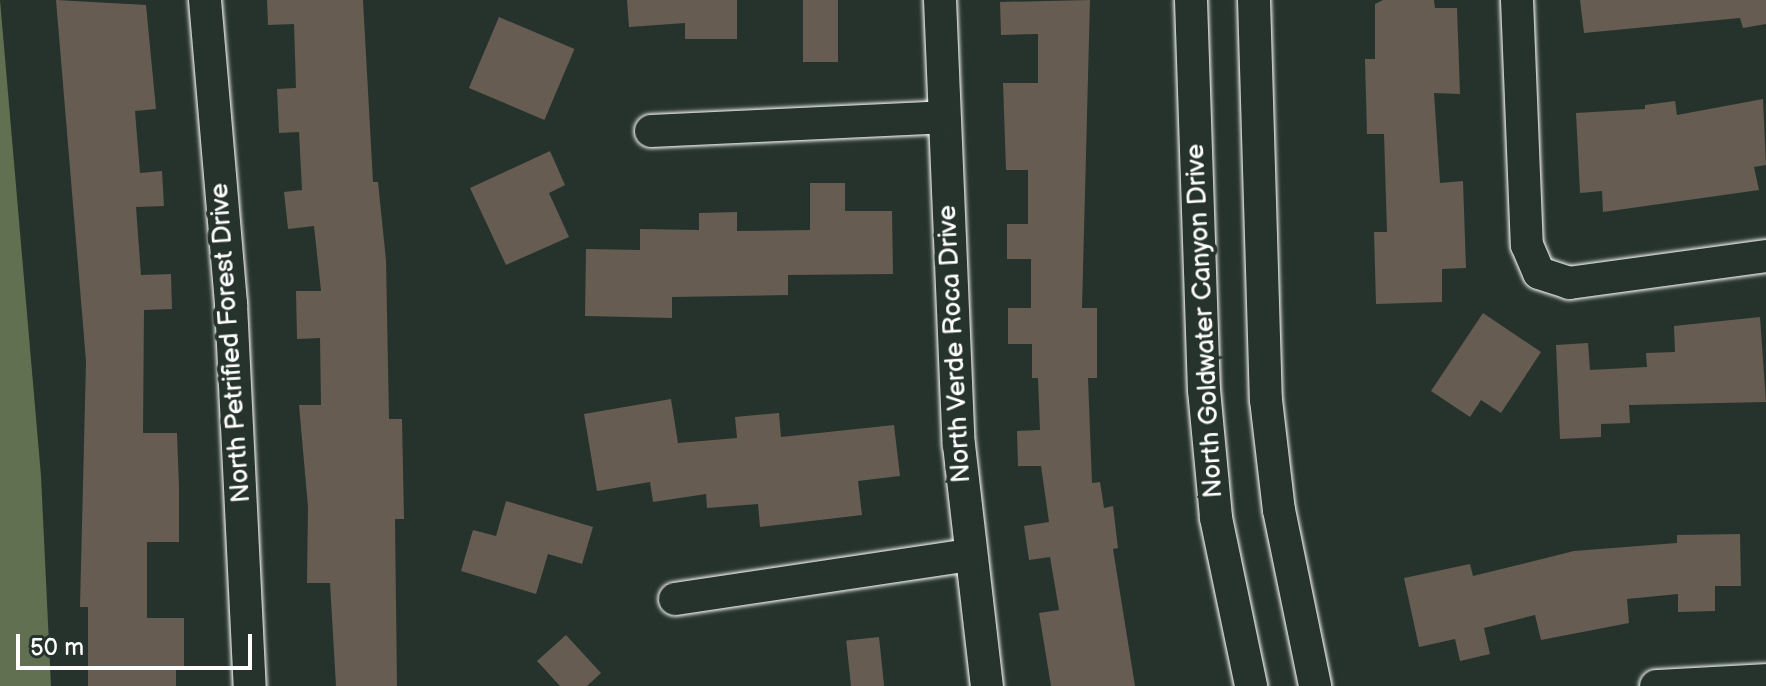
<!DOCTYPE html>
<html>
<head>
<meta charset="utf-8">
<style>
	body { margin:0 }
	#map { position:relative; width:1766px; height:686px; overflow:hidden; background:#26332d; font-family:"Balsamiq Sans",sans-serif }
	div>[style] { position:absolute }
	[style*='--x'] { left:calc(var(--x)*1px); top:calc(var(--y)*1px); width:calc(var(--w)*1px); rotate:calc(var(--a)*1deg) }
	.green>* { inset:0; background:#617051 }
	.building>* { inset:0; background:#665c51; transform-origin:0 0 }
	.roads { filter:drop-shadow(0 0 2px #fff) drop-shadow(0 0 2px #fff) }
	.minor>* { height:32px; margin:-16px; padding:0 16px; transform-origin:16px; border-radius:16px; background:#26332d }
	span { translate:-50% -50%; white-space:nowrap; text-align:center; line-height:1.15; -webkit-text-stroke:8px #26332d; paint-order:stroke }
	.street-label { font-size:26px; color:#fff }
	.scale { position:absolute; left:16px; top:634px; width:236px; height:36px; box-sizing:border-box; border:4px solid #fff; border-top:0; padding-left:10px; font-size:24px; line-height:28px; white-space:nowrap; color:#fff; -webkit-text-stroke:6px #26332d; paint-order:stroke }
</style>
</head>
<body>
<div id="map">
	<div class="green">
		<div style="clip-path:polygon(0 0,41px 476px,51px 686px,0 686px)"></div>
	</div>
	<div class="building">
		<div style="clip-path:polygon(56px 0,146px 5px,156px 109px,135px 111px,140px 173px,162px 171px,164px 206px,136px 207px,141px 275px,171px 274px,172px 309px,144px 310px,143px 433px,177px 433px,179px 488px,179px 542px,147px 542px,147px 618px,184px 618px,184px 669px,176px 669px,176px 686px,88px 686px,88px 607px,80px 607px,86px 361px)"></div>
		<div style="clip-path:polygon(267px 0,363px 0,373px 182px,378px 182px,386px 260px,389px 419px,402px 419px,404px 519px,395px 519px,397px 686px,336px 686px,330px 583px,307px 583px,308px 507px,299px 405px,321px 405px,320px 338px,297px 339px,296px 291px,321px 291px,314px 226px,288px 229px,284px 192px,302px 190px,299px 132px,279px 133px,277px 89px,296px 88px,294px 24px,268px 25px)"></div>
		<div style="clip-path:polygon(627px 0,737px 0,737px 39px,685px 39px,685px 23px,629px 27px)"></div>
		<div style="left:803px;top:0;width:35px;height:62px"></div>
		<div style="clip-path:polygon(1090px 0,1082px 308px,1097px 308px,1097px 378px,1088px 378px,1092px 483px,1100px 482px,1104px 508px,1113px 506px,1118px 548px,1113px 549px,1135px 686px,1051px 686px,1039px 613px,1059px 610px,1050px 557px,1029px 560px,1024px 526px,1049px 522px,1041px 466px,1018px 466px,1017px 431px,1040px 430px,1038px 378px,1032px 378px,1032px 344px,1008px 344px,1008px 308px,1031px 308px,1031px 259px,1007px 259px,1007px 224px,1028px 224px,1028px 170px,1006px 170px,1003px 83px,1038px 83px,1038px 34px,1001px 35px,1000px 2px)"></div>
		<div style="clip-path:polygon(1383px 0,1434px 0,1435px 8px,1457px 8px,1460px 94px,1434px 93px,1440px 183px,1463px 181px,1466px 268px,1442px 269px,1442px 302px,1376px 304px,1374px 232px,1387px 232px,1384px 134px,1367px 134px,1365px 59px,1375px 59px,1375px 4px)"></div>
		<div style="clip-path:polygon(1580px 0,1766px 0,1766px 24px,1743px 28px,1740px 18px,1584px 33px)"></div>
		<div style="left:499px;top:17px;width:82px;height:77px;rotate:23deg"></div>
		<div style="clip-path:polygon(1763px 99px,1766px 165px,1754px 167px,1759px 190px,1603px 212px,1602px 191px,1580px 193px,1576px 113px,1645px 109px,1645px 105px,1675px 101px,1677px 115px)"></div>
		<div style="clip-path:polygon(550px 151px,565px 185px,549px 193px,569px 237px,506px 265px,470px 188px)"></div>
		<div style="clip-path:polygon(810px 183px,845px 183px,845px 211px,892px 211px,893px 274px,788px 275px,788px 295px,672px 297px,672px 318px,585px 316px,586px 249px,640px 250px,640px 229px,699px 230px,699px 213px,737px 212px,737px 231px,810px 230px)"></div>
		<div style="clip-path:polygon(1483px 313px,1541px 352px,1501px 413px,1481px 400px,1470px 417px,1431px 391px)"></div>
		<div style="clip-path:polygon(1760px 317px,1766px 402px,1629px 405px,1630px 423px,1601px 424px,1601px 437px,1560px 439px,1556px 345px,1588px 343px,1590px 370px,1647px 367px,1646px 353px,1675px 352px,1674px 326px)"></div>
		<div style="clip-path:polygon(671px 399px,678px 443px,737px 438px,735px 417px,779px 413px,781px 437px,894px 425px,900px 476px,858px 481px,862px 515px,760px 527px,758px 504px,707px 508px,706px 494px,653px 502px,650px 482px,597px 491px,584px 414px)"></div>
		<div style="clip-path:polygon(506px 501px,593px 527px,582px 564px,548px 554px,536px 594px,461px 571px,473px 530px,496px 536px)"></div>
		<div style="clip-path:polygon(1740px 534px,1741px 586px,1715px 586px,1715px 611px,1678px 612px,1678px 594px,1627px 599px,1629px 623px,1541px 640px,1535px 615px,1484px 628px,1490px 654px,1460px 661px,1455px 639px,1419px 647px,1404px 578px,1470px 564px,1473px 576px,1574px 551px,1677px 543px,1677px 535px)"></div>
		<div style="clip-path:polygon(566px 635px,601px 673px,587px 686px,560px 686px,537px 661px)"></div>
		<div style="left:879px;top:637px;width:49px;height:33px;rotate:84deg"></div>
	</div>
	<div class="roads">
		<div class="minor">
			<div style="--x:205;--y:0;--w:305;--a:85.1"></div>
			<div style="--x:231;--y:304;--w:382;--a:87.2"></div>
			<div style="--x:940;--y:0;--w:445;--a:87.6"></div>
			<div style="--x:959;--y:445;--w:243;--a:83.4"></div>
			<div style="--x:1191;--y:0;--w:390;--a:88.1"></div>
			<div style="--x:1204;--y:390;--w:129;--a:84.6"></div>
			<div style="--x:1216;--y:518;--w:172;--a:78.2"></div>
			<div style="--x:1254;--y:0;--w:400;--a:88.3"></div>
			<div style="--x:1266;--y:400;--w:111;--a:83.3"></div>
			<div style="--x:1279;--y:510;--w:180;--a:78.4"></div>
			<div style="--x:1517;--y:0;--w:245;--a:87.7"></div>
			<div style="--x:1527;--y:245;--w:30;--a:67"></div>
			<div style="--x:1539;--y:273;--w:32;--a:18"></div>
			<div style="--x:1569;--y:283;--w:199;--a:-7.8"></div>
			<div style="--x:651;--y:131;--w:293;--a:-2.7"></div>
			<div style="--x:675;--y:599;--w:296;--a:-8.5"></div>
			<div style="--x:1656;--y:686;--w:110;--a:-3.1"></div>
		</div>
	</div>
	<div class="street-label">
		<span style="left:1205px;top:321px;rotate:-93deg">North Goldwater Canyon Drive</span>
		<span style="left:231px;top:343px;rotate:-94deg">North Petrified Forest Drive</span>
		<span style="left:955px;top:344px;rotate:-93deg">North Verde Roca Drive</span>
	</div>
	<div class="scale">50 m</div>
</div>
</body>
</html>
